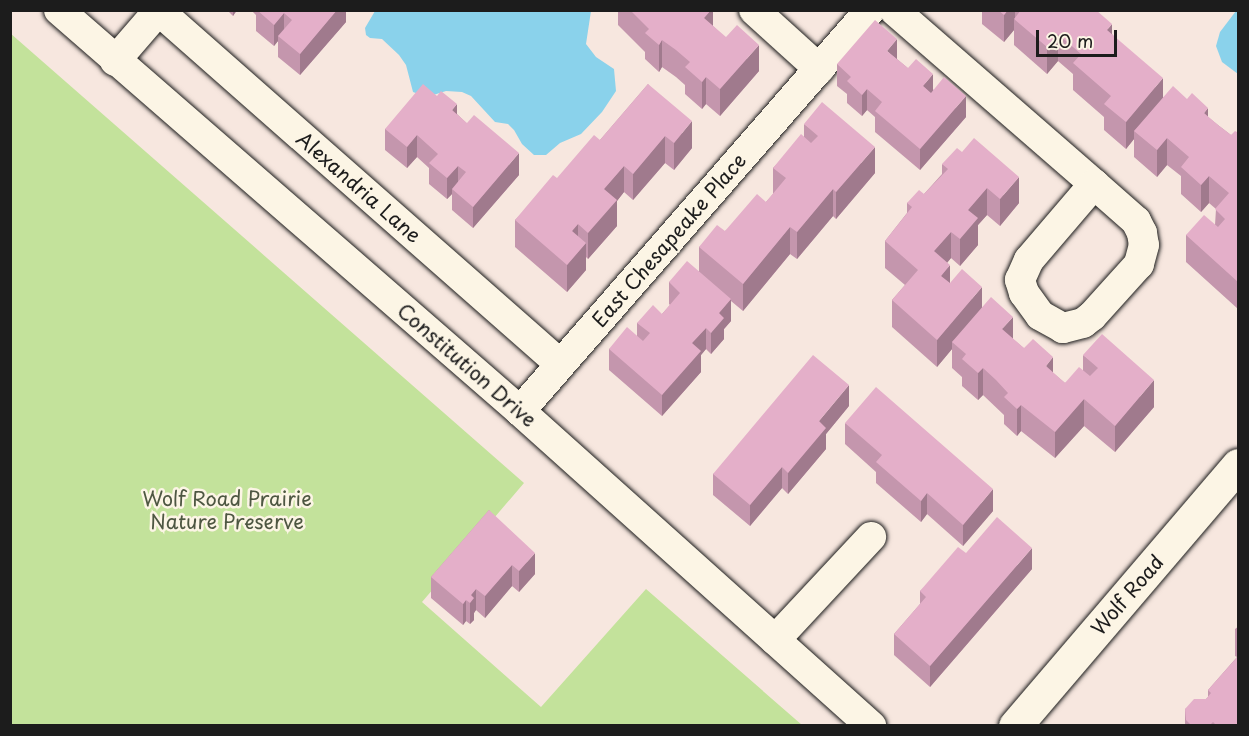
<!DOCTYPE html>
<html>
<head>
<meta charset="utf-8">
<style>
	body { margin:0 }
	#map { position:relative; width:1249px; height:736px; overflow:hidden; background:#f7e7df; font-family:"Playpen Sans",sans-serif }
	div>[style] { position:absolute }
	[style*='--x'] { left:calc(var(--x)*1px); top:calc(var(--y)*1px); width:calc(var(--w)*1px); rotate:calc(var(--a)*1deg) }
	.green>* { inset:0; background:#c3e29b }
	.water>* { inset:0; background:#8ad2eb }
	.roads { filter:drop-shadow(0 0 2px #1c1c1c) drop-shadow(0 0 2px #1c1c1c) }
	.minor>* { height:30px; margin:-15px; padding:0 15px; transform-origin:15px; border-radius:15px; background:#fcf5e5 }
	.secondary>* { height:33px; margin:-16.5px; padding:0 16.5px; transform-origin:16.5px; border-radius:16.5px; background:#fcf5e5 }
	.wall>* { inset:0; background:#c496ad }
	.shaded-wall>* { inset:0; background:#a07a8d }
	.building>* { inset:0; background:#e4afc9 }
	span { translate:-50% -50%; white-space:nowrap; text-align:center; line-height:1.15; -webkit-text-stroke:5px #fcf5e5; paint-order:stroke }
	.street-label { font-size:20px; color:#1c1c1c }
	.park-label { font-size:20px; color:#4e5742 }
	.frame { position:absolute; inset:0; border:12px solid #1c1c1c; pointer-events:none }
	.scale { position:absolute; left:1036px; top:30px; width:81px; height:27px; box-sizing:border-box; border:3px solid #1c1c1c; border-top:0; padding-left:8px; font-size:18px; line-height:21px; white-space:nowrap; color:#1c1c1c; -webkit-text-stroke:4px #fcf5e5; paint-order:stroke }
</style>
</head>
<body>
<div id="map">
	<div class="green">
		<div style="clip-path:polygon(10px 33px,524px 483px,422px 602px,541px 707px,646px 589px,802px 725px,11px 725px)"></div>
	</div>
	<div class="water">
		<div style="clip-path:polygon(375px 11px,591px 11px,586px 44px,596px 57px,614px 69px,616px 91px,602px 112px,581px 134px,560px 143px,546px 155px,534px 155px,522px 144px,514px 130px,508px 124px,495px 122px,471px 96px,462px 92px,446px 91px,427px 97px,413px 92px,406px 65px,399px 55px,382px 39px,370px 38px,366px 35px,365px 28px)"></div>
		<div style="clip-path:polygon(1236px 11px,1238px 11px,1238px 74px,1222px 62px,1216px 46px,1220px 32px)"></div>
	</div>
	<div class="roads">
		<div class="minor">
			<div style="--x:59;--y:10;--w:611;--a:41.02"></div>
			<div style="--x:520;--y:411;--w:472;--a:41.9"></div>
			<div style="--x:158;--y:10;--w:536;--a:41.37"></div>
			<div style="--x:754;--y:10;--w:88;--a:42.2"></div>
			<div style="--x:894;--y:10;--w:265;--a:41"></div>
			<div style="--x:1094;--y:184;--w:56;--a:41.4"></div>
			<div style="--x:1136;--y:221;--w:13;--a:63"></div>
			<div style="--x:1142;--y:233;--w:12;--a:81"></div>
			<div style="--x:1144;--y:245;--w:20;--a:105"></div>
			<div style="--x:1139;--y:264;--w:70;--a:132.1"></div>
			<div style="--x:1092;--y:316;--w:11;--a:142"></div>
			<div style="--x:1083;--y:323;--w:21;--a:166"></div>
			<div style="--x:1063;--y:328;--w:26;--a:-151"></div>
			<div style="--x:1040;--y:315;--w:27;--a:-126"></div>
			<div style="--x:1024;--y:293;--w:14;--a:-107"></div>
			<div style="--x:1020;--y:280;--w:22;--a:-66"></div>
			<div style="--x:1029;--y:260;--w:100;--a:-49.5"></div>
			<div style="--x:115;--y:61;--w:67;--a:-49.2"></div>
			<div style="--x:520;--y:411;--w:532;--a:-48.88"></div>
			<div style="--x:775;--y:640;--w:141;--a:-47"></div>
		</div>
		<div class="secondary">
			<div style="--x:1015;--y:726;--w:343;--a:-49.5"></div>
		</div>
	</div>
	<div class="wall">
		<div style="clip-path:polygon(227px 10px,237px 10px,233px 16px)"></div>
		<div style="clip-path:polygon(251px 10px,346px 10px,346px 22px,300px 75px,278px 57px,278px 41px,274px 46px,256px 31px,256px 15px)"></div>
		<div style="clip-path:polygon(618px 10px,713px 10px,713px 26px,759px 71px,720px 116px,706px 104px,702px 109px,685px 94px,685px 85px,676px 77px,662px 67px,659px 72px,645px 59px,645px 52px,618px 25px)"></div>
		<div style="clip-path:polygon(982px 10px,1096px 10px,1112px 34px,1163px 97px,1208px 117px,1218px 125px,1231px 135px,1239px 133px,1238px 309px,1186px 262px,1186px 235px,1215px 225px,1216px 209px,1209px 203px,1201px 212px,1181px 194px,1181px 176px,1167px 165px,1157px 177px,1134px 157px,1134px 139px,1126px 149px,1104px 130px,1104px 117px,1073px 90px,1073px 74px,1058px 61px,1047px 74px,1014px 45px,1014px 30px,1004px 42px,982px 24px)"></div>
		<div style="clip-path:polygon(897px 59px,966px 117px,920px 170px,875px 132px,875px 117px,867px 110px,862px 116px,847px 103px,847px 94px,837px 86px,837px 64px)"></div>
		<div style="clip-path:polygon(648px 84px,692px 148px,674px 170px,665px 163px,633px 200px,624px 192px,617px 201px,617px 226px,588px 259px,586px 257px,586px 270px,567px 292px,515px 247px,515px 220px,600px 140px)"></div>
		<div style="clip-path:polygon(457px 114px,519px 175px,473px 228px,452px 210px,452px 194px,447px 199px,429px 184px,429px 168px,417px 157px,407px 168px,385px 150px,385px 129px)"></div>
		<div style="clip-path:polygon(804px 124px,875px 173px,836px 219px,833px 216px,797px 259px,790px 254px,743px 311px,731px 301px,731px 321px,724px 329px,724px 339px,711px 354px,706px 349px,701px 355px,701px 372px,662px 416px,609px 370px,609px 349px,637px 336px,637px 323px,662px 314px,670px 305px,669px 304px,669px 282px,699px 271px,699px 247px,725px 231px,766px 202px,773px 194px,773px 168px,804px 137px)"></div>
		<div style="clip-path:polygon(942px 164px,1019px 203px,1000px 226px,987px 215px,978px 225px,978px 245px,960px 266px,951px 258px,947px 263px,950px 283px,982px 307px,1013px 339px,1065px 383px,1083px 371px,1083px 355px,1154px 407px,1115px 452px,1084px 426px,1055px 458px,1021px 431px,1017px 436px,1004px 424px,1004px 415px,983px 395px,978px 400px,962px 386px,962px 377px,952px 368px,952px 349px,937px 367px,892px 327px,892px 300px,905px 285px,885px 268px,885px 241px,907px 213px,907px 203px,924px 194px,942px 174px)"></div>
		<div style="clip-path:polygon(849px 406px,826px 434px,826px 449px,788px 494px,782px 488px,750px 526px,713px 495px,713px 474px)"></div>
		<div style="clip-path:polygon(845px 423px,993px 511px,963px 546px,927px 514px,921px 522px,876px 483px,876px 472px,845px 444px)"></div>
		<div style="clip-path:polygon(489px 510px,535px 574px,519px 592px,512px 586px,485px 618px,476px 610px,474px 613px,474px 620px,470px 624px,466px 621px,463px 625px,431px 598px,431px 577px)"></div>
		<div style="clip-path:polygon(966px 553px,1032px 569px,930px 687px,894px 655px,894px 634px,920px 604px,920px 591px)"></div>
		<div style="clip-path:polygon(1239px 626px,1239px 726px,1185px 726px,1185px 709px,1206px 699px,1208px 697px,1208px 690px,1237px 657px,1235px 656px,1235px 629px)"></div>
	</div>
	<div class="shaded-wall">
		<div style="clip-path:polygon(233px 10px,237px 10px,233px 16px)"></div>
		<div style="clip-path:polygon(337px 10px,346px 10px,346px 22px,300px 75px,300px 54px)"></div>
		<div style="clip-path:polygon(711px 10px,713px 10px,713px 35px,704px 18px)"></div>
		<div style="clip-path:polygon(1008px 10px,1015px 10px,1015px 20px,1014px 19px,1014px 30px,1004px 42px,1004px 15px)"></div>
		<div style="clip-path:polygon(284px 13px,284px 34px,278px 36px,278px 41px,274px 46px,274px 25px)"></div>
		<div style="clip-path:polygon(1112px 24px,1112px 50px,1107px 30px)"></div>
		<div style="clip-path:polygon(1058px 34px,1058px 61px,1047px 74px,1047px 47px)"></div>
		<div style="clip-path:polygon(897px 39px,897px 60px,887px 51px)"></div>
		<div style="clip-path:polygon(662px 40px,662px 67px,659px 72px,659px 45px)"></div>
		<div style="clip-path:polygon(759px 45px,759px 71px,720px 116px,720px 89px)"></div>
		<div style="clip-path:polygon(933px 74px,933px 96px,923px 86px)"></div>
		<div style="clip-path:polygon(706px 77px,706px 104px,702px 109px,702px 82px)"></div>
		<div style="clip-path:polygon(1163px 78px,1163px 105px,1134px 131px,1134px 139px,1126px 149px,1126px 122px)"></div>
		<div style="clip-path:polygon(867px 89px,867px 110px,862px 116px,862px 95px)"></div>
		<div style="clip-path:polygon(966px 96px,966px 117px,920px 170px,920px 149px)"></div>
		<div style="clip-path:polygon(457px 104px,457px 126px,452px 110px)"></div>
		<div style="clip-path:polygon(1208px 108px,1208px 135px,1204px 113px)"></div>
		<div style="clip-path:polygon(692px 121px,692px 148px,674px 170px,674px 143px)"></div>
		<div style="clip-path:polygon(417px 135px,417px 157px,407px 168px,407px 147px)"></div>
		<div style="clip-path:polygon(665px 136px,665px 163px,633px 200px,633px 174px)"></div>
		<div style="clip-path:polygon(1167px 138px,1167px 165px,1157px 177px,1157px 150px)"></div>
		<div style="clip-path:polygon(875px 147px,875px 173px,836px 219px,836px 192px)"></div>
		<div style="clip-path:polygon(519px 153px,519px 175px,473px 228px,473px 207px)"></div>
		<div style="clip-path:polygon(458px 166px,458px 187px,452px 189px,452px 194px,447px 199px,447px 178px)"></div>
		<div style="clip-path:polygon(624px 166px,624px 192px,617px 201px,617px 226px,588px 259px,588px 233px,604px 189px)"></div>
		<div style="clip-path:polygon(1209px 176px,1209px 203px,1201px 212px,1201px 185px)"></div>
		<div style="clip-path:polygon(1019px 177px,1019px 203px,1000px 226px,1000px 199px)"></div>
		<div style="clip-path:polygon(987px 188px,987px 215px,978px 225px,978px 245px,960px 266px,960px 239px,968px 210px)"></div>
		<div style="clip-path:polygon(833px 189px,833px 216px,797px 259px,797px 232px)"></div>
		<div style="clip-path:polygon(578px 224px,578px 251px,572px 231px)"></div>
		<div style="clip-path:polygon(790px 227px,790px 254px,743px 311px,743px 284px)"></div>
		<div style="clip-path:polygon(951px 232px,951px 258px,934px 278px,934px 251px)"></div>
		<div style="clip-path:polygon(586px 243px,586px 270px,567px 292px,567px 265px)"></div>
		<div style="clip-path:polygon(950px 265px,950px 292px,941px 276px)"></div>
		<div style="clip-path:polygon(982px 287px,982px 314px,952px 342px,952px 349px,937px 367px,937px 340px)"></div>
		<div style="clip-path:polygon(731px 299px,731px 321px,724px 329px,724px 339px,711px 354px,711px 333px,719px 313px)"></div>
		<div style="clip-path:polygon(1013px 317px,1013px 344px,1002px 329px)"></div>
		<div style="clip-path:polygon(706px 328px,706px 349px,701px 355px,701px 372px,662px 416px,662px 395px,692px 343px)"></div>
		<div style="clip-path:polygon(1053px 357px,1053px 383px,1046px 366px)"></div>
		<div style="clip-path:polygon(983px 368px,983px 395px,978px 400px,978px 373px)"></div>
		<div style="clip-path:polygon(1154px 380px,1154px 407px,1115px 452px,1115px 426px)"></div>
		<div style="clip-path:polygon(849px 385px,849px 406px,826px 434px,826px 449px,788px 494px,788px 473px,819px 421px)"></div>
		<div style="clip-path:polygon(1084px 399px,1084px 426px,1055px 458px,1055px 432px)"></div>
		<div style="clip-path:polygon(1021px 405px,1021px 431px,1017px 436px,1017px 409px)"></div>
		<div style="clip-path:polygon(782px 467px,782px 488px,750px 526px,750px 505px)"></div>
		<div style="clip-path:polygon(993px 489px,993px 511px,963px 546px,963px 525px)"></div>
		<div style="clip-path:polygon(927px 493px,927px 514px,921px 522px,921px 501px)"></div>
		<div style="clip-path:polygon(1032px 548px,1032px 569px,930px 687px,930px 666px)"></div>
		<div style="clip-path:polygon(535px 553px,535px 574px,519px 592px,519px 571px)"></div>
		<div style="clip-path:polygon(512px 565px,512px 586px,485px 618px,485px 596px)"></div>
		<div style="clip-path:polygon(476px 589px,476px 610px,474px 613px,474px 620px,470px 624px,470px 603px,471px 595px)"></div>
		<div style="clip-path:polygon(466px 600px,466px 621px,463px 625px,463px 604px)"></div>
	</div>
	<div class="building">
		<div style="clip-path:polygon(257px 10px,337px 10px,300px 54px,278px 36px,292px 20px,284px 13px,274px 25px)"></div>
		<div style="clip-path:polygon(630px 10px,711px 10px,704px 18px,726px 37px,737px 25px,759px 45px,720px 89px,706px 77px,702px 82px,685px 67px,690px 62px,676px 50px,662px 40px,659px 45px,645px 33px,649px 29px)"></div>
		<div style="clip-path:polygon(998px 10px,1008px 10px,1004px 15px)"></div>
		<div style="clip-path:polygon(1021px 10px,1096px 10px,1112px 24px,1107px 30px,1163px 78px,1126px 122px,1104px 104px,1111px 96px,1073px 63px,1081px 54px,1058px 34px,1047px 47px,1014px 19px)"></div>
		<div style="clip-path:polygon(875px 20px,897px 39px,887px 51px,908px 68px,916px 59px,933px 74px,923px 86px,931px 93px,944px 77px,966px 96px,920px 149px,875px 111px,882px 102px,867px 89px,862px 95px,847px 81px,851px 77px,837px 64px)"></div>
		<div style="clip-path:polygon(423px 84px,437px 96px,441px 91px,457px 104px,452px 110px,467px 123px,474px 115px,519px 153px,473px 207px,452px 189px,466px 172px,458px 166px,447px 178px,429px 163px,438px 154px,417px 135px,407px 147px,385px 129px)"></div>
		<div style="clip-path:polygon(648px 84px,692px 121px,674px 143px,665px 136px,633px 174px,624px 166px,604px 189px,617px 200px,588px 233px,578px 224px,572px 231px,586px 243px,567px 265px,515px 220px,553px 175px,557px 178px,594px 135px,600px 140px)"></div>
		<div style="clip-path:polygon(1173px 86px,1187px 99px,1192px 93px,1208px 108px,1204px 113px,1218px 125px,1231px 135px,1235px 131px,1239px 133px,1238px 282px,1186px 235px,1204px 215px,1218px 227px,1225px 219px,1215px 209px,1229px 193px,1209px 176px,1201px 185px,1181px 167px,1189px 157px,1167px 138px,1157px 150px,1134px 131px)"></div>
		<div style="clip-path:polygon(822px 102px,875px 147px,836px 192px,833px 189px,797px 232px,790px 227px,743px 284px,699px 247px,717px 225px,725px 231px,757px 194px,766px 202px,786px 178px,773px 168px,801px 134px,811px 143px,818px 136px,804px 124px)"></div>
		<div style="clip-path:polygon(974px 138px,1019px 177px,1000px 199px,987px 188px,968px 210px,978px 218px,960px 239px,951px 232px,934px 251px,950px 265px,941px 276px,950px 283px,962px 269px,982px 287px,937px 340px,892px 300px,918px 270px,885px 241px,912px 207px,907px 203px,919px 190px,924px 194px,948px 169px,942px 164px,957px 148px,962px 152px)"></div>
		<div style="clip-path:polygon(687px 261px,731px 299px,719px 313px,724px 318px,711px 333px,706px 328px,692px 343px,701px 351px,662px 395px,609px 349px,627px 327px,643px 341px,650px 333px,637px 323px,653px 305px,662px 314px,680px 293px,669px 282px)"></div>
		<div style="clip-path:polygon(991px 297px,1013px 317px,1002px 329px,1024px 348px,1033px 339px,1053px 357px,1046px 366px,1065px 383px,1079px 367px,1090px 376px,1098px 368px,1083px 355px,1102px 334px,1154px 380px,1115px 426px,1084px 399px,1055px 432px,1021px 405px,1017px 409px,1004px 397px,1008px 393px,996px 380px,983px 368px,978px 373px,962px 359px,966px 354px,952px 342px)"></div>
		<div style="clip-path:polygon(813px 355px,849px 385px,819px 421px,826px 428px,788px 473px,782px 467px,750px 505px,713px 474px)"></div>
		<div style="clip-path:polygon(876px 387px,993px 489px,963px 525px,927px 493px,921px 501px,876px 462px,882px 455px,845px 423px)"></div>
		<div style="clip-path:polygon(489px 510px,535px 553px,519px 571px,512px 565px,485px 596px,476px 589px,471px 595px,474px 598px,470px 603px,466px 600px,463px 604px,431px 577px)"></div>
		<div style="clip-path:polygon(997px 517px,1032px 548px,930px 666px,894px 634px,926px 597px,920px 591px,958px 547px,966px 553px)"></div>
		<div style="clip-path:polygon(1239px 655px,1239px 726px,1217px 726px,1213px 722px,1209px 726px,1192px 726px,1186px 720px,1185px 709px,1194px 699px,1206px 699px,1211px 693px,1208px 690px)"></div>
	</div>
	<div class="street-label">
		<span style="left:359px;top:187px;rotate:41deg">Alexandria Lane</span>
		<span style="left:669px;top:240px;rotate:-49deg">East Chesapeake Place</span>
		<span style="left:467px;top:365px;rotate:41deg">Constitution Drive</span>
		<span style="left:1127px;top:595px;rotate:-49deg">Wolf Road</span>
	</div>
	<div class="park-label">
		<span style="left:227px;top:510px">Wolf Road Prairie<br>Nature Preserve</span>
	</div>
	<div class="frame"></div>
	<div class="scale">20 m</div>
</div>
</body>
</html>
